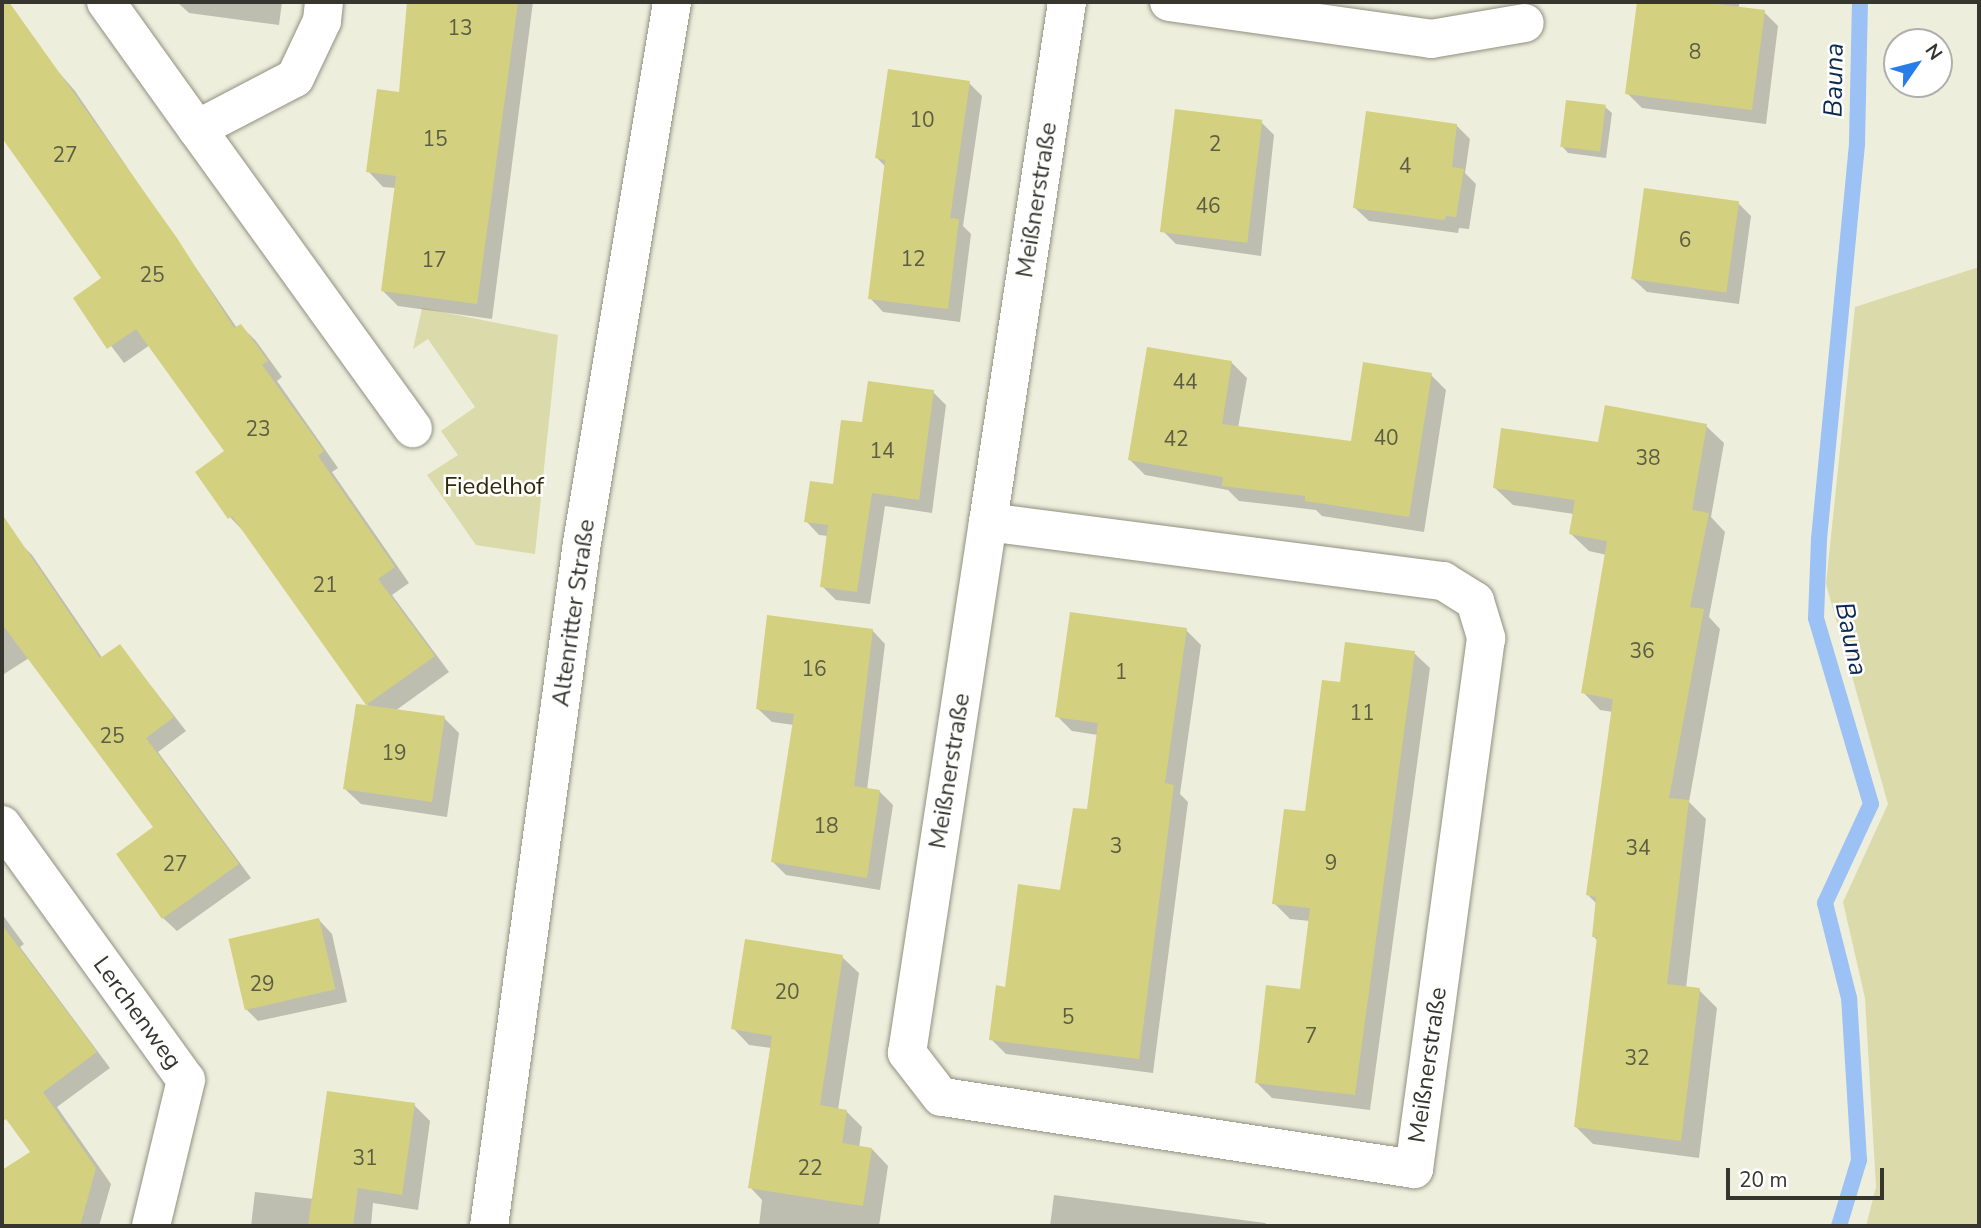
<!DOCTYPE html>
<html>
<head>
<meta charset="utf-8">
<style>
	body { margin:0 }
	#map { position:relative; width:1981px; height:1228px; overflow:hidden; background:#eed; font-family:"Nunito Sans",sans-serif }
	div>[style] { position:absolute }
	[style*='--x'] { left:calc(var(--x)*1px); top:calc(var(--y)*1px); width:calc(var(--w)*1px); rotate:calc(var(--a)*1deg) }
	.green>* { inset:0; background:#dbdaaa }
	.shadow>* { inset:0; background:#0003 }
	.stream>* { height:16px; margin:-8px; padding:0 8px; transform-origin:8px; border-radius:8px; background:#9cc1f4 }
	.building>* { inset:0; background:#d3d17f; transform-origin:0 0 }
	.roads { filter:drop-shadow(0 0 2px #919181) drop-shadow(0 0 2px #919181) }
	.minor>* { height:38px; margin:-19px; padding:0 19px; transform-origin:19px; border-radius:19px; background:#fff }
	span { translate:-50% -50%; white-space:nowrap; text-align:center; line-height:1.15; -webkit-text-stroke:5px #fff; paint-order:stroke }
	.number-label { font-size:21px; color:#5d5d43 }
	.number-label span { -webkit-text-stroke-width:0 }
	.street-label { font-size:24px; color:#36362f }
	.park-label { font-size:24px; color:#2e2c08 }
	.water-label { font-size:26px; color:#0b2a52; font-style:italic }
	.frame { position:absolute; inset:0; border:4px solid #36362f; pointer-events:none }
	.north { position:absolute; left:1883px; top:28px; width:70px; height:70px; box-sizing:border-box; background:#fff; border:2px solid #afafac; border-radius:50%; rotate:55deg; font-size:19px; font-weight:700; line-height:28px; text-align:center; color:#36362f }
	.north::after { content:''; display:block; margin:auto; width:24px; height:32px; background:#277ee8; clip-path:polygon(50% 0,100% 100%,50% 72%,0 100%) }
	.scale { position:absolute; left:1726px; top:1168px; width:158px; height:32px; box-sizing:border-box; border:4px solid #36362f; border-top:0; padding-left:9px; font-size:21px; line-height:24px; white-space:nowrap; color:#36362f; -webkit-text-stroke:5px #fff; paint-order:stroke }
</style>
</head>
<body>
<div id="map">
	<div class="green">
		<div style="clip-path:polygon(1979px 267px,1979px 1226px,1866px 1226px,1876px 1187px,1865px 998px,1843px 902px,1888px 804px,1826px 584px,1855px 307px)"></div>
		<div style="clip-path:polygon(422px 308px,558px 335px,535px 554px,476px 545px,427px 475px,458px 455px,441px 431px,475px 407px,428px 339px,413px 349px)"></div>
	</div>
	<div class="shadow">
		<div style="clip-path:polygon(177px 2px,282px 2px,279px 25px,189px 13px)"></div>
		<div style="clip-path:polygon(409px 2px,533px 2px,492px 319px,398px 306px,383px 291px,396px 188px,383px 187px,368px 171px,400px 94px)"></div>
		<div style="clip-path:polygon(1638px 2px,1739px 2px,1739px 8px,1764px 12px,1778px 26px,1766px 124px,1642px 108px,1627px 93px)"></div>
		<div style="clip-path:polygon(11px 17px,75px 91px,237px 328px,241px 326px,256px 341px,282px 377px,277px 381px,338px 468px,332px 472px,409px 583px,392px 595px,449px 672px,395px 711px,444px 718px,459px 733px,447px 817px,361px 804px,345px 789px,369px 707px,245px 533px,230px 517px,226px 452px,150px 345px,124px 363px,75px 298px,104px 279px,2px 135px,2px 24px)"></div>
		<div style="clip-path:polygon(969px 83px,982px 96px,963px 226px,971px 234px,960px 322px,883px 312px,870px 298px,886px 167px,877px 158px)"></div>
		<div style="clip-path:polygon(1605px 107px,1612px 113px,1606px 158px,1568px 153px,1562px 146px)"></div>
		<div style="clip-path:polygon(1261px 122px,1274px 135px,1261px 256px,1176px 244px,1163px 231px)"></div>
		<div style="clip-path:polygon(1456px 125px,1470px 139px,1465px 173px,1476px 184px,1469px 229px,1459px 228px,1458px 233px,1369px 221px,1355px 208px)"></div>
		<div style="clip-path:polygon(1738px 203px,1751px 216px,1739px 304px,1647px 292px,1633px 279px)"></div>
		<div style="clip-path:polygon(1231px 362px,1247px 378px,1238px 428px,1352px 443px,1431px 375px,1446px 390px,1424px 532px,1322px 516px,1316px 510px,1239px 501px,1228px 490px,1145px 475px,1130px 460px)"></div>
		<div style="clip-path:polygon(933px 392px,946px 405px,932px 513px,885px 506px,870px 604px,836px 600px,822px 586px,829px 536px,819px 535px,806px 521px,835px 486px,864px 424px)"></div>
		<div style="clip-path:polygon(1706px 426px,1724px 443px,1711px 517px,1725px 532px,1709px 617px,1720px 629px,1689px 802px,1706px 819px,1686px 988px,1699px 990px,1717px 1008px,1699px 1158px,1593px 1144px,1575px 1126px,1598px 941px,1593px 936px,1597px 904px,1588px 895px,1613px 712px,1600px 710px,1583px 692px,1607px 555px,1589px 551px,1571px 534px,1574px 514px,1513px 505px,1495px 488px,1600px 444px)"></div>
		<div style="clip-path:polygon(2px 530px,13px 546px,19px 542px,32px 555px,103px 659px,120px 646px,186px 731px,158px 752px,251px 878px,177px 931px,163px 918px,155px 828px,29px 658px,4px 674px,2px 672px)"></div>
		<div style="clip-path:polygon(872px 630px,885px 644px,867px 790px,880px 792px,893px 805px,880px 890px,786px 875px,773px 862px,794px 725px,772px 722px,758px 709px)"></div>
		<div style="clip-path:polygon(1186px 630px,1201px 645px,1180px 794px,1188px 802px,1153px 1073px,1006px 1054px,991px 1039px,1006px 989px,1062px 892px,1088px 811px,1098px 735px,1072px 731px,1057px 716px)"></div>
		<div style="clip-path:polygon(1414px 653px,1430px 668px,1370px 1110px,1272px 1098px,1256px 1082px,1301px 991px,1310px 921px,1290px 919px,1274px 903px,1306px 813px,1341px 684px)"></div>
		<div style="clip-path:polygon(2px 914px,24px 944px,20px 947px,110px 1068px,57px 1107px,111px 1184px,99px 1226px,2px 1226px,2px 1173px,32px 1152px,2px 1111px)"></div>
		<div style="clip-path:polygon(319px 920px,332px 934px,347px 1002px,258px 1021px,245px 1008px)"></div>
		<div style="clip-path:polygon(842px 957px,859px 973px,838px 1110px,846px 1111px,862px 1127px,859px 1148px,872px 1149px,888px 1166px,879px 1226px,759px 1226px,762px 1200px,750px 1187px,772px 1048px,749px 1045px,733px 1028px)"></div>
		<div style="clip-path:polygon(414px 1105px,430px 1121px,418px 1210px,373px 1203px,371px 1226px,251px 1226px,255px 1192px,314px 1199px)"></div>
		<div style="clip-path:polygon(1054px 1195px,1265px 1223px,1269px 1226px,1050px 1226px)"></div>
	</div>
	<div class="stream">
		<div style="--x:1839;--y:1226;--w:69;--a:-73.1"></div>
		<div style="--x:1859;--y:1160;--w:162;--a:-93.5"></div>
		<div style="--x:1849;--y:998;--w:98;--a:-104.2"></div>
		<div style="--x:1825;--y:903;--w:109;--a:-65.1"></div>
		<div style="--x:1871;--y:804;--w:194;--a:-106.5"></div>
		<div style="--x:1816;--y:618;--w:79;--a:-87.8"></div>
		<div style="--x:1819;--y:539;--w:398;--a:-84.5"></div>
		<div style="--x:1857;--y:143;--w:141;--a:-88.8"></div>
	</div>
	<div class="building">
		<div style="clip-path:polygon(2px 2px,9px 2px,177px 238px,234px 328px,241px 324px,268px 361px,262px 365px,324px 451px,318px 456px,395px 567px,378px 579px,435px 656px,366px 705px,445px 716px,432px 802px,343px 789px,356px 704px,366px 705px,232px 516px,228px 519px,195px 472px,224px 451px,136px 329px,107px 349px,73px 298px,101px 278px,2px 138px)"></div>
		<div style="clip-path:polygon(407px 2px,518px 2px,477px 304px,381px 291px,396px 176px,366px 172px,377px 89px,399px 92px)"></div>
		<div style="clip-path:polygon(1637px 2px,1701px 2px,1765px 10px,1752px 110px,1625px 94px)"></div>
		<div style="clip-path:polygon(888px 69px,970px 81px,950px 218px,959px 219px,948px 309px,868px 299px,885px 160px,875px 158px)"></div>
		<div style="left:1566px;top:100px;width:40px;height:47px;rotate:7deg"></div>
		<div style="left:1175px;top:109px;width:88px;height:124px;rotate:7deg"></div>
		<div style="clip-path:polygon(1366px 111px,1457px 124px,1452px 167px,1464px 169px,1456px 217px,1446px 216px,1445px 220px,1353px 208px)"></div>
		<div style="left:1644px;top:188px;width:96px;height:92px;rotate:8deg"></div>
		<div style="clip-path:polygon(1147px 347px,1232px 361px,1222px 424px,1351px 441px,1363px 362px,1432px 373px,1409px 517px,1305px 501px,1305px 496px,1222px 486px,1223px 477px,1128px 460px)"></div>
		<div style="clip-path:polygon(868px 381px,934px 390px,919px 500px,872px 493px,857px 592px,820px 587px,828px 525px,804px 522px,810px 481px,833px 484px,841px 420px,862px 422px)"></div>
		<div style="clip-path:polygon(1605px 405px,1707px 424px,1692px 510px,1709px 513px,1690px 607px,1704px 609px,1669px 798px,1689px 800px,1667px 984px,1700px 988px,1681px 1141px,1574px 1127px,1597px 937px,1592px 937px,1596px 897px,1586px 895px,1613px 699px,1581px 693px,1607px 541px,1569px 534px,1575px 500px,1493px 488px,1501px 428px,1598px 442px)"></div>
		<div style="clip-path:polygon(2px 514px,100px 658px,120px 644px,174px 717px,146px 738px,239px 864px,162px 919px,116px 854px,153px 827px,2px 624px)"></div>
		<div style="clip-path:polygon(1070px 612px,1187px 628px,1165px 783px,1174px 785px,1139px 1059px,989px 1040px,996px 985px,1005px 987px,1018px 884px,1060px 890px,1073px 808px,1087px 809px,1098px 723px,1055px 717px)"></div>
		<div style="clip-path:polygon(767px 615px,873px 629px,854px 786px,880px 790px,867px 878px,771px 862px,794px 714px,756px 709px)"></div>
		<div style="clip-path:polygon(1345px 642px,1415px 651px,1355px 1095px,1255px 1083px,1266px 985px,1300px 989px,1310px 908px,1272px 904px,1284px 809px,1305px 811px,1322px 680px,1340px 682px)"></div>
		<div style="left:319px;top:918px;width:73px;height:93px;rotate:77deg"></div>
		<div style="clip-path:polygon(2px 925px,97px 1052px,43px 1092px,96px 1168px,80px 1226px,2px 1226px,2px 1170px,30px 1152px,6px 1119px,2px 1122px)"></div>
		<div style="clip-path:polygon(745px 939px,843px 955px,820px 1105px,847px 1110px,842px 1143px,872px 1148px,863px 1206px,748px 1188px,772px 1036px,731px 1029px)"></div>
		<div style="clip-path:polygon(327px 1091px,415px 1103px,402px 1195px,358px 1188px,353px 1226px,308px 1226px)"></div>
	</div>
	<div class="roads">
		<div class="minor">
			<div style="--x:106;--y:2;--w:156;--a:54.4"></div>
			<div style="--x:197;--y:129;--w:110;--a:-27.5"></div>
			<div style="--x:295;--y:78;--w:63;--a:-64.7"></div>
			<div style="--x:322;--y:21;--w:19;--a:-84"></div>
			<div style="--x:1169;--y:2;--w:265;--a:8"></div>
			<div style="--x:1431;--y:39;--w:95;--a:-9.7"></div>
			<div style="--x:197;--y:129;--w:369;--a:54.2"></div>
			<div style="--x:988;--y:522;--w:459;--a:7.4"></div>
			<div style="--x:1443;--y:581;--w:38;--a:32"></div>
			<div style="--x:1475;--y:601;--w:39;--a:73"></div>
			<div style="--x:1486;--y:638;--w:536;--a:97.72"></div>
			<div style="--x:1414;--y:1169;--w:478;--a:-171.3"></div>
			<div style="--x:941;--y:1097;--w:56;--a:-127.7"></div>
			<div style="--x:907;--y:1053;--w:537;--a:-81.33"></div>
			<div style="--x:988;--y:522;--w:526;--a:-81.36"></div>
			<div style="--x:2;--y:825;--w:314;--a:54.2"></div>
			<div style="--x:186;--y:1080;--w:150;--a:103.5"></div>
			<div style="--x:489;--y:1226;--w:689;--a:-82.25"></div>
			<div style="--x:582;--y:543;--w:548;--a:-80.55"></div>
		</div>
	</div>
	<div class="number-label">
		<span style="left:460px;top:28px">13</span>
		<span style="left:1695px;top:52px">8</span>
		<span style="left:922px;top:120px">10</span>
		<span style="left:435px;top:139px">15</span>
		<span style="left:1215px;top:144px">2</span>
		<span style="left:65px;top:155px">27</span>
		<span style="left:1405px;top:166px">4</span>
		<span style="left:1208px;top:206px">46</span>
		<span style="left:1685px;top:240px">6</span>
		<span style="left:913px;top:259px">12</span>
		<span style="left:434px;top:260px">17</span>
		<span style="left:152px;top:275px">25</span>
		<span style="left:1185px;top:382px">44</span>
		<span style="left:258px;top:429px">23</span>
		<span style="left:1386px;top:438px">40</span>
		<span style="left:1176px;top:439px">42</span>
		<span style="left:882px;top:451px">14</span>
		<span style="left:1648px;top:458px">38</span>
		<span style="left:325px;top:585px">21</span>
		<span style="left:1642px;top:651px">36</span>
		<span style="left:814px;top:669px">16</span>
		<span style="left:1121px;top:672px">1</span>
		<span style="left:1362px;top:713px">11</span>
		<span style="left:112px;top:736px">25</span>
		<span style="left:394px;top:753px">19</span>
		<span style="left:826px;top:826px">18</span>
		<span style="left:1116px;top:846px">3</span>
		<span style="left:1638px;top:848px">34</span>
		<span style="left:1331px;top:863px">9</span>
		<span style="left:175px;top:864px">27</span>
		<span style="left:262px;top:984px">29</span>
		<span style="left:787px;top:992px">20</span>
		<span style="left:1068px;top:1017px">5</span>
		<span style="left:1311px;top:1036px">7</span>
		<span style="left:1637px;top:1058px">32</span>
		<span style="left:365px;top:1158px">31</span>
		<span style="left:810px;top:1168px">22</span>
	</div>
	<div class="street-label">
		<span style="left:1037px;top:200px;rotate:-81deg">Meißnerstraße</span>
		<span style="left:574px;top:613px;rotate:-82deg">Altenritter Straße</span>
		<span style="left:950px;top:771px;rotate:-81deg">Meißnerstraße</span>
		<span style="left:137px;top:1013px;rotate:54deg">Lerchenweg</span>
		<span style="left:1428px;top:1065px;rotate:-82deg">Meißnerstraße</span>
	</div>
	<div class="park-label">
		<span style="left:494px;top:487px">Fiedelhof</span>
	</div>
	<div class="water-label">
		<span style="left:1834px;top:80px;rotate:-89deg">Bauna</span>
		<span style="left:1851px;top:639px;rotate:78deg">Bauna</span>
	</div>
	<div class="frame"></div>
	<div class="north">N</div>
	<div class="scale">20 m</div>
</div>
</body>
</html>
